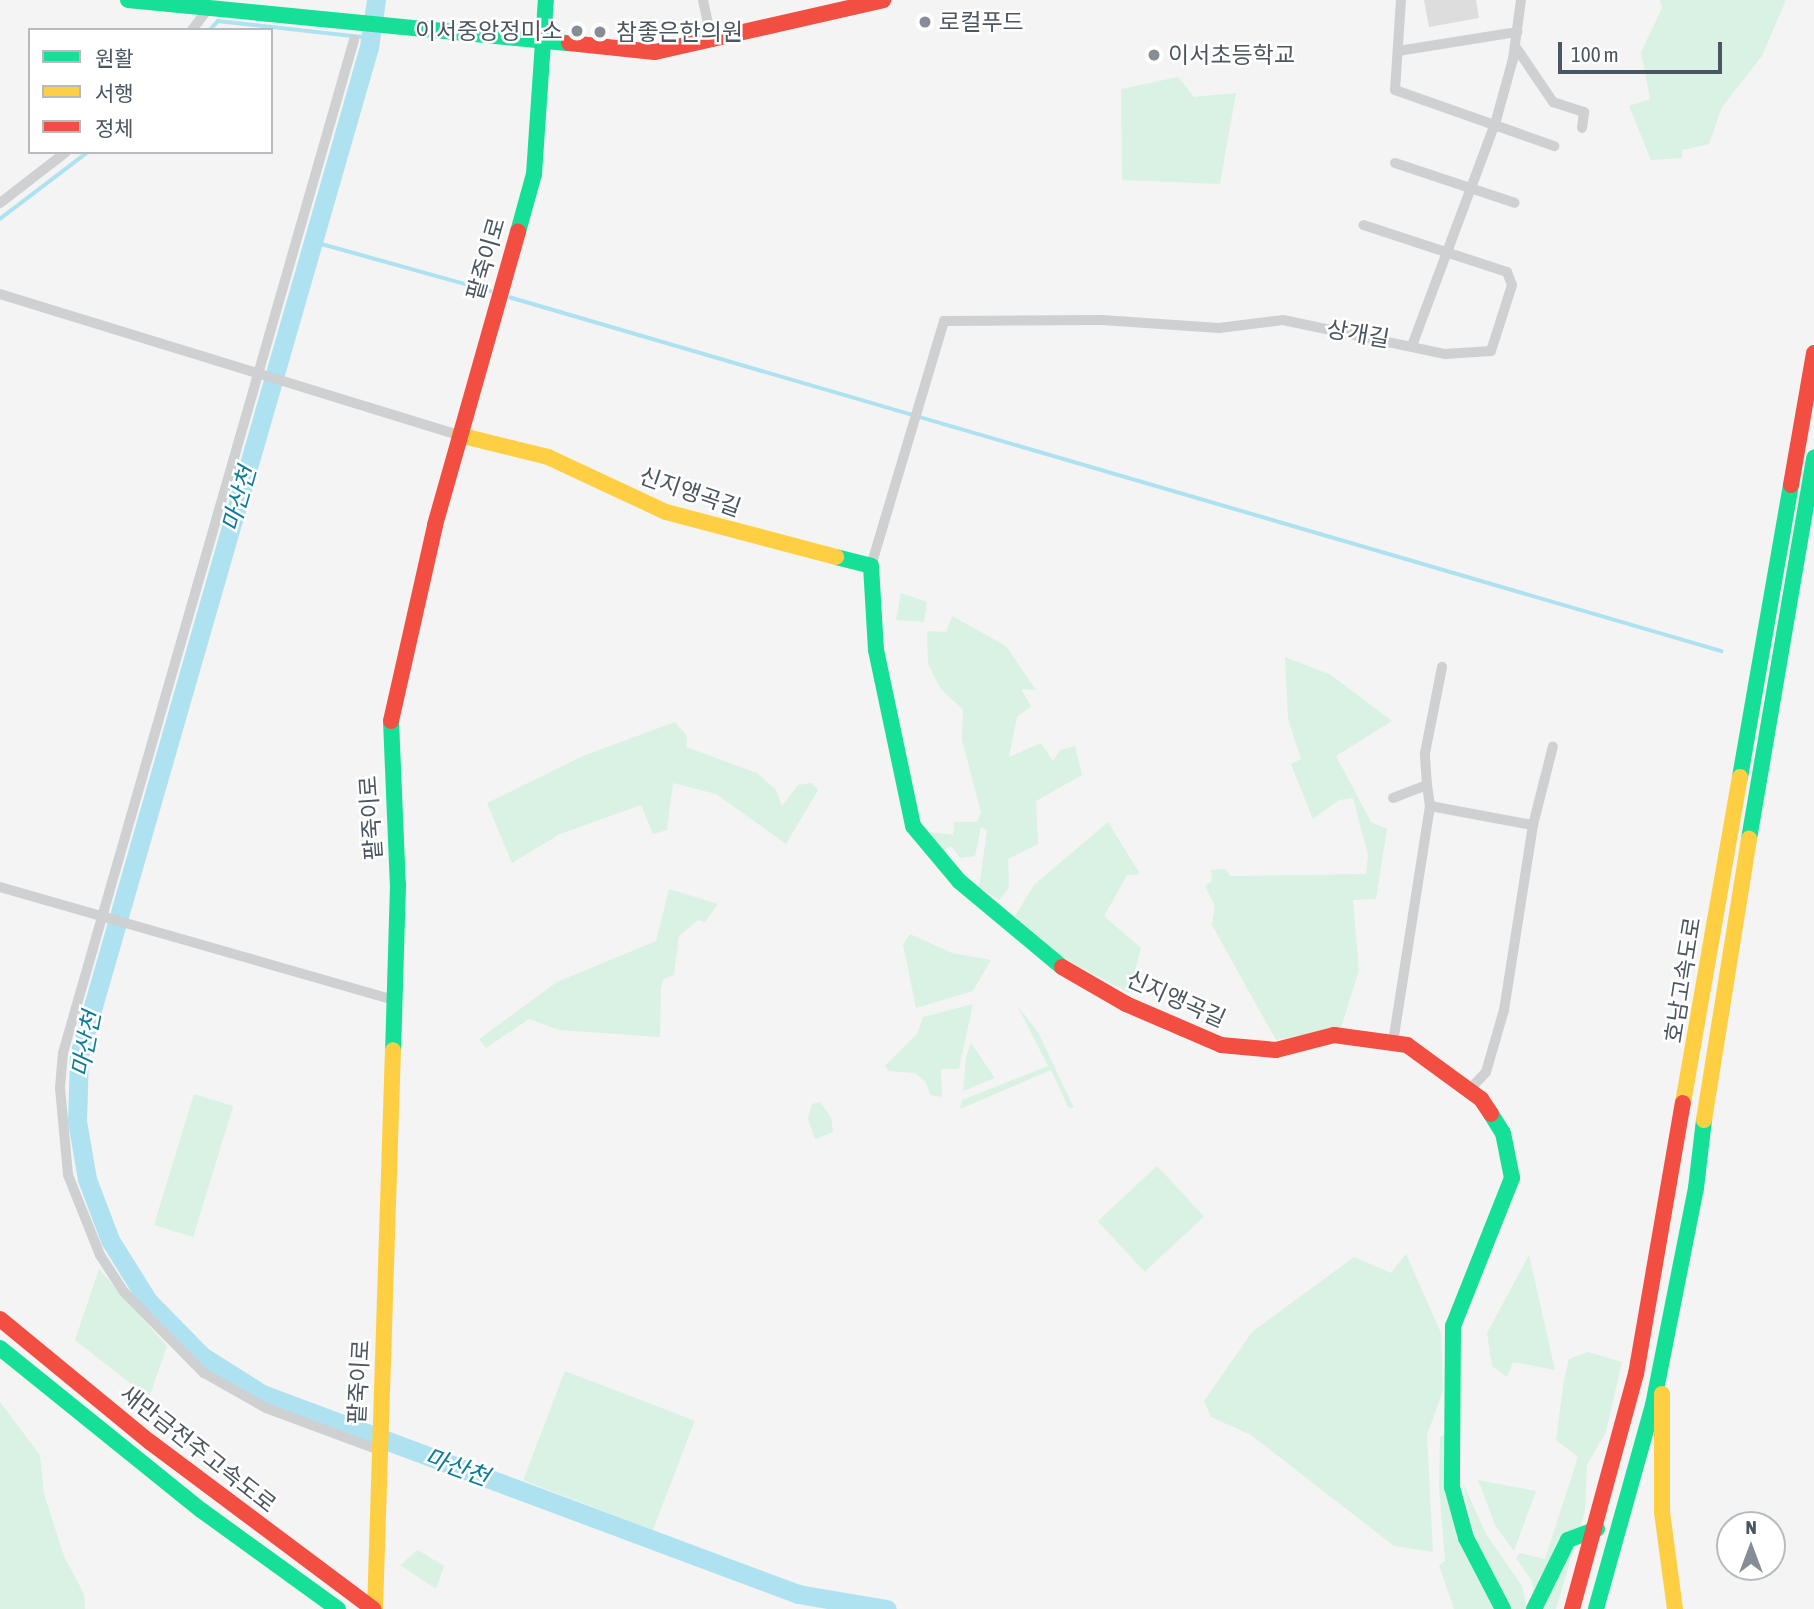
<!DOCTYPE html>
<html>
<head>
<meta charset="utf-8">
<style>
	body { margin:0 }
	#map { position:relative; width:1814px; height:1609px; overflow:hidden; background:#f4f4f4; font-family:"Asap Condensed","Noto Sans KR",sans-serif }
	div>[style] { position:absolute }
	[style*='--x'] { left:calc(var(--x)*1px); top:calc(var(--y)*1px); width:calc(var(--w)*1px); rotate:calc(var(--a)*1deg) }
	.green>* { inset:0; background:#d9f2e3; transform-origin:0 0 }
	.stream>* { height:3.5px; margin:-1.75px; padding:0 1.75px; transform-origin:1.75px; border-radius:1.75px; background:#aee2f0 }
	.river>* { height:19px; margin:-9.5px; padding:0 9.5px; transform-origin:9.5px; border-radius:9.5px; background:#aee2f0 }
	.building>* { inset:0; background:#ddddde }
	.street>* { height:10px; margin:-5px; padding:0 5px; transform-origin:5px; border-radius:5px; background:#ced0d2 }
	.fast>* { height:16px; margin:-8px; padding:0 8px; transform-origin:8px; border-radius:8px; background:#16e098 }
	.slow>* { height:16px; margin:-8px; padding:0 8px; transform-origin:8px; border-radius:8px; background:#ffcf43 }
	.jam>* { height:16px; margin:-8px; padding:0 8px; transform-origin:8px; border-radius:8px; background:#f24e42 }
	.dots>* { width:19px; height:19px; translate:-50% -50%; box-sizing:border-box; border:4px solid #fff; border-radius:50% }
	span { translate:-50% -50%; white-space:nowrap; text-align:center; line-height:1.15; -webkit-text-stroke:5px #fff; paint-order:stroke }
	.poi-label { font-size:23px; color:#4a5661 }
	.left { translate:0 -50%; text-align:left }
	.right { translate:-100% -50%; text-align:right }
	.street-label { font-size:23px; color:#4a5661 }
	.water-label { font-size:24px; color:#0c7c9b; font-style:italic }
	.legend { position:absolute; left:28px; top:28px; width:245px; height:126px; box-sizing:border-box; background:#fff; border:2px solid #b7bbc0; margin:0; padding:9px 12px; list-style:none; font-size:21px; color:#4a5661 }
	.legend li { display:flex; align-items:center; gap:14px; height:35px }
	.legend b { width:35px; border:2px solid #b7bbc0 }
	.north { position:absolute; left:1716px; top:1511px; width:70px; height:70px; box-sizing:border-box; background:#fff; border:2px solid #b7bbc0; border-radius:50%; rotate:0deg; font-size:19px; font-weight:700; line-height:28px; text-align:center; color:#4a5661 }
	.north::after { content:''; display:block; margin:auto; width:24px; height:32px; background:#868d94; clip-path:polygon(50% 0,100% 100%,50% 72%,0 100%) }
	.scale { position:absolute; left:1558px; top:42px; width:164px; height:32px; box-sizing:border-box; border:4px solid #4a5661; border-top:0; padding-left:9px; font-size:21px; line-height:24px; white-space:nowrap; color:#4a5661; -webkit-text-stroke:5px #fff; paint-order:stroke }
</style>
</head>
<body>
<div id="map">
	<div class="green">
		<div style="clip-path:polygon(1660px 0,1786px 0,1762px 56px,1722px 107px,1709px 144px,1682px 150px,1682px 158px,1651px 160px,1629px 106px,1650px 99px,1641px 52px,1662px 8px)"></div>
		<div style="clip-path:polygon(1178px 77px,1194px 97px,1236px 93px,1220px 184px,1122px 180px,1121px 89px)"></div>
		<div style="clip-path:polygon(901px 593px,927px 602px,924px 622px,896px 620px)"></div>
		<div style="clip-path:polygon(952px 616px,1006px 646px,1036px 690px,1021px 689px,1031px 706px,1017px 717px,1009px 757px,1041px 743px,1053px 761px,1060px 750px,1075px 746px,1082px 775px,1036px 801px,1038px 844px,1008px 859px,1009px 888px,999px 900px,979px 887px,987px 831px,981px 827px,975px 856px,960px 858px,951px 846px,943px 851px,930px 832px,953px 835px,954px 822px,977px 822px,981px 812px,962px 740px,963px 710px,940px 688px,928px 664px,927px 631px,946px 632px)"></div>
		<div style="clip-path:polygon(1285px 657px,1331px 675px,1392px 721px,1336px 756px,1371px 822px,1387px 829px,1376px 899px,1353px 900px,1359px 970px,1341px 1028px,1276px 1040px,1212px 925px,1215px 906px,1205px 886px,1212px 881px,1211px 870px,1226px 869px,1230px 876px,1366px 874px,1368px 855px,1353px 798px,1339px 800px,1313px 819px,1291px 764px,1301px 759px,1288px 719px)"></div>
		<div style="clip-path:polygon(675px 722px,687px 736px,686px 747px,757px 773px,776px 790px,782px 806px,798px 785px,812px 783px,818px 790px,786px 844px,716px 794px,673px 783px,667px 830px,653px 834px,641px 805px,560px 834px,512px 863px,487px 803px,583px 756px)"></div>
		<div style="clip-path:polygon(1108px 822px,1140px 874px,1127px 875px,1104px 916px,1141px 948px,1129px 993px,1063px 958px,1015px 916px,1034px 885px)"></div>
		<div style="clip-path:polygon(669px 889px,718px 904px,705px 922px,698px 920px,679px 936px,674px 975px,663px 979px,661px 989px,660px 1037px,559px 1030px,529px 1019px,486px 1048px,479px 1039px,557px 982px,656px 941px)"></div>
		<div style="clip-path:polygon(910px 934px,952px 953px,991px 960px,973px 991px,916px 1008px,903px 944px)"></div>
		<div style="clip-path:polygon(973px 1004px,959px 1069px,941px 1069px,942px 1097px,930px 1095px,926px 1082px,915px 1073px,889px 1071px,885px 1066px,917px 1034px,923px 1017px)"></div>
		<div style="clip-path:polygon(1017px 1005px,1038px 1032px,1074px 1108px,1068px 1107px,1051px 1070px,960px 1109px,962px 1100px,1048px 1066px)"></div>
		<div style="clip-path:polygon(971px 1043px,995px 1078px,963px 1091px,966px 1057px)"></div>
		<div style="left:194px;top:1094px;width:41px;height:137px;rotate:17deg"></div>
		<div style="clip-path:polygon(820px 1102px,831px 1117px,833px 1132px,815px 1139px,808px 1119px,812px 1104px)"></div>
		<div style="left:1157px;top:1166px;width:69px;height:81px;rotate:47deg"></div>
		<div style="clip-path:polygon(1406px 1254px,1441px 1333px,1443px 1391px,1427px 1435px,1433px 1552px,1394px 1546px,1251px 1435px,1211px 1417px,1204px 1401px,1252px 1332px,1354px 1257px,1391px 1273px)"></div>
		<div style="clip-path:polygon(1529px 1255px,1555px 1370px,1513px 1362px,1507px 1377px,1492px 1366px,1487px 1333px)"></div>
		<div style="clip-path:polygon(99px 1269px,167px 1346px,149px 1398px,75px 1340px)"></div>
		<div style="clip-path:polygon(1588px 1352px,1622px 1362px,1606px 1432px,1587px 1465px,1585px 1511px,1556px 1609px,1536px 1609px,1532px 1581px,1516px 1558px,1520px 1553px,1545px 1559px,1578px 1457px,1556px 1440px,1564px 1380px,1569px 1359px)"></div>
		<div style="left:565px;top:1371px;width:139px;height:117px;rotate:21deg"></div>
		<div style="clip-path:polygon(0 1402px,40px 1455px,44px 1494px,64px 1556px,84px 1594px,85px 1609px,0 1609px)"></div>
		<div style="clip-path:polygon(1445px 1434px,1457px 1538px,1494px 1609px,1454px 1609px,1439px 1565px,1445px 1561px,1439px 1486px,1440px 1437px)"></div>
		<div style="clip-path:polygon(1478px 1480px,1536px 1491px,1514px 1551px,1496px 1527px)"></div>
		<div style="clip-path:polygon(1462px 1481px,1486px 1534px,1522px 1586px,1527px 1609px,1512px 1609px,1479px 1554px)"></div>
		<div style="clip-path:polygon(418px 1550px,444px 1566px,436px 1589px,400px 1565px)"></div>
	</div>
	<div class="stream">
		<div style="--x:210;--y:30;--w:12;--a:-48"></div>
		<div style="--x:218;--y:21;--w:153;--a:6.4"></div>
		<div style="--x:0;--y:219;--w:111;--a:-37.3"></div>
		<div style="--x:311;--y:241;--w:186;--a:15.6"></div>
		<div style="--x:509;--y:297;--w:1263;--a:16.28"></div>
	</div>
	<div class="river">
		<div style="--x:376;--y:0;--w:48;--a:98.5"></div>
		<div style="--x:369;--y:47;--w:1049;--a:106.05"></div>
		<div style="--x:79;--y:1055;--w:66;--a:91.7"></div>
		<div style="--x:77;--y:1121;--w:59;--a:80.2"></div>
		<div style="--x:87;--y:1179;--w:65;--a:69.3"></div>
		<div style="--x:110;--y:1240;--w:72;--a:58.1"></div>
		<div style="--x:148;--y:1301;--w:77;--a:45.5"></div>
		<div style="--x:202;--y:1356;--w:71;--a:32.3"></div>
		<div style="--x:262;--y:1394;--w:572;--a:20.46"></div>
		<div style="--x:798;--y:1594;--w:90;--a:9.6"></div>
	</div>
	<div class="building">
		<div style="clip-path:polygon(1424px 0,1476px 0,1479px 18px,1429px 27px)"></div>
	</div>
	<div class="street">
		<div style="--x:703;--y:0;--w:39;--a:78"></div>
		<div style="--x:1401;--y:0;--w:90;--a:93.8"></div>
		<div style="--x:1395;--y:90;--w:169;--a:19.4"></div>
		<div style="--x:192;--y:30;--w:25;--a:-53"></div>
		<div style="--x:354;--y:40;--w:1054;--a:106.03"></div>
		<div style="--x:63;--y:1053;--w:35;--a:95"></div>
		<div style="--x:60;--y:1088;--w:87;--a:84.7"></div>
		<div style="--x:68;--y:1175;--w:86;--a:68.2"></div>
		<div style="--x:100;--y:1255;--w:44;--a:57"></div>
		<div style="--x:124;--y:1292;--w:114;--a:45.4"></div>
		<div style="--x:204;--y:1373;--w:71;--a:29.4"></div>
		<div style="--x:266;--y:1408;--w:121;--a:20.4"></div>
		<div style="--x:1515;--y:46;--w:68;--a:55.8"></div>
		<div style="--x:1553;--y:102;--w:33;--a:18"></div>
		<div style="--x:1584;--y:112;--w:16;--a:97"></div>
		<div style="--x:1398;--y:51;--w:121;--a:-9.1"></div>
		<div style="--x:1395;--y:163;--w:126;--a:18.4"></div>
		<div style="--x:0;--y:203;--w:83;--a:-37.7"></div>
		<div style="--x:0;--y:294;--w:480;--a:17.1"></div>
		<div style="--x:1413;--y:343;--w:234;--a:-69.5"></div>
		<div style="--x:1495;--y:124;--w:67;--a:-74.5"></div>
		<div style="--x:1513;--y:59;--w:60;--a:-82.3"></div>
		<div style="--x:871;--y:566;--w:256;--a:-73.4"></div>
		<div style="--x:944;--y:321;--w:158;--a:-0.4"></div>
		<div style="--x:1102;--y:320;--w:117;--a:3.9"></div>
		<div style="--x:1219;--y:328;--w:64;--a:-7.1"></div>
		<div style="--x:1283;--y:320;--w:166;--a:11.9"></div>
		<div style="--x:1445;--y:354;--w:46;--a:-3.7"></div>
		<div style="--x:1491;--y:351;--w:69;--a:-72.3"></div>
		<div style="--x:1512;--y:285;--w:14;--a:-111"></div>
		<div style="--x:1507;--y:272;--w:151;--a:-161.9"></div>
		<div style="--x:1427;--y:785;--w:32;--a:-94"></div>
		<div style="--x:1425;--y:753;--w:88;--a:-78.8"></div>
		<div style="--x:1393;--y:798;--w:36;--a:-21"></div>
		<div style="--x:1427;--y:785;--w:21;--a:82"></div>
		<div style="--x:1430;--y:806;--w:238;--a:98.9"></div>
		<div style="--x:1430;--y:806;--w:105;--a:10.5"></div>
		<div style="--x:1533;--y:825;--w:187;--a:98.9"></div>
		<div style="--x:1504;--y:1010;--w:65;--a:106.2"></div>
		<div style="--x:1486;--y:1072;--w:23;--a:133"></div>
		<div style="--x:1533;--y:825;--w:81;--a:-75.8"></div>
		<div style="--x:0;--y:887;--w:410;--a:16"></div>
	</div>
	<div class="fast">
		<div style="--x:128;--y:0;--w:443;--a:5.6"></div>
		<div style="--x:518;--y:232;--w:60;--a:-74.6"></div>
		<div style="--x:534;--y:174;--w:174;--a:-86.1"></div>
		<div style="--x:836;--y:557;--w:36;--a:14"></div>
		<div style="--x:871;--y:566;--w:84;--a:86.6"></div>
		<div style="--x:876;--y:650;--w:180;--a:78.1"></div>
		<div style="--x:913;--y:826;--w:72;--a:50.1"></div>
		<div style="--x:959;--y:881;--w:134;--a:39.9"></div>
		<div style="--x:391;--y:721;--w:164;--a:87.6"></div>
		<div style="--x:398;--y:885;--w:165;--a:91.7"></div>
		<div style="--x:1740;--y:777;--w:296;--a:-80.1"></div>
		<div style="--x:1749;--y:839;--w:387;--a:-80.3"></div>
		<div style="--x:1491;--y:1114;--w:22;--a:58"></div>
		<div style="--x:1503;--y:1133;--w:46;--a:78.7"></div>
		<div style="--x:1512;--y:1178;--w:159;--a:111.7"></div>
		<div style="--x:1453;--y:1326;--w:161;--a:90.4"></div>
		<div style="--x:1452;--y:1487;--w:53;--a:74.6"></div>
		<div style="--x:1466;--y:1538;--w:80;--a:62.5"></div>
		<div style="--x:0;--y:1348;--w:258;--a:38.9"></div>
		<div style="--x:201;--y:1510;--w:169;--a:35.9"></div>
		<div style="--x:1534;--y:1609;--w:77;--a:-63.8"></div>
		<div style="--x:1568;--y:1540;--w:31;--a:-21"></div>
		<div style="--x:1596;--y:1609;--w:212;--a:-74.4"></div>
		<div style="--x:1653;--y:1405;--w:221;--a:-78.8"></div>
		<div style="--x:1696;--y:1188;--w:68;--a:-83.3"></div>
	</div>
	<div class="slow">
		<div style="--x:459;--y:435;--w:92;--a:13.9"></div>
		<div style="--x:548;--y:457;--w:130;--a:25"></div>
		<div style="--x:666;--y:512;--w:176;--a:14.8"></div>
		<div style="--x:1683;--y:1103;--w:331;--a:-80.1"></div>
		<div style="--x:1704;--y:1120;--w:285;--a:-80.9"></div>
		<div style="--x:1662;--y:1394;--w:118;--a:90"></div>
		<div style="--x:1662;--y:1512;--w:98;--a:82.4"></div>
		<div style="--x:375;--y:1609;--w:559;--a:-88.16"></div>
	</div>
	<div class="jam">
		<div style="--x:569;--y:43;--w:86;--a:6"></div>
		<div style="--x:655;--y:52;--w:234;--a:-12.8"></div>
		<div style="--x:1791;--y:485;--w:134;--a:-80.1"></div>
		<div style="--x:391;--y:721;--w:201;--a:-77.3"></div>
		<div style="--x:435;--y:525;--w:305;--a:-74.2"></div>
		<div style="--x:1062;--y:967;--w:74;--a:30"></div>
		<div style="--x:1126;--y:1004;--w:103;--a:23.3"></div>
		<div style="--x:1221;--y:1045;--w:55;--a:5.2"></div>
		<div style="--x:1276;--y:1050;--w:60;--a:-14.5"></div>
		<div style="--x:1334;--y:1035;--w:74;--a:7.8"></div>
		<div style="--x:1407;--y:1045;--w:92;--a:36.1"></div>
		<div style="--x:1481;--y:1099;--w:18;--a:56"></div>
		<div style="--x:0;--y:1319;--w:194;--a:39.4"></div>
		<div style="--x:150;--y:1442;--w:279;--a:36.8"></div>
		<div style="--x:1572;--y:1609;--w:244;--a:-74.8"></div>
		<div style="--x:1636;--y:1374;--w:275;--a:-80.2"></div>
	</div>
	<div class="dots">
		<div style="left:925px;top:22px;background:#868d94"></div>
		<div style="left:577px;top:31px;background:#868d94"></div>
		<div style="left:600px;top:32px;background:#868d94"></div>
		<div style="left:1154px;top:55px;background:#868d94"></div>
	</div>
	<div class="poi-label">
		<span class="left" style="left:939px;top:22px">로컬푸드</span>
		<span class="right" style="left:563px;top:31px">이서중앙정미소</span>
		<span class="left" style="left:616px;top:32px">참좋은한의원</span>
		<span class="left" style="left:1168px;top:55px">이서초등학교</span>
	</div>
	<div class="street-label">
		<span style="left:486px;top:259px;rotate:-74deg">팥죽이로</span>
		<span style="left:1358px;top:334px;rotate:10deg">상개길</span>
		<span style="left:690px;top:492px;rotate:19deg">신지앵곡길</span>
		<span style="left:371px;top:818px;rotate:-94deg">팥죽이로</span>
		<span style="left:1683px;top:980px;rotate:-81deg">호남고속도로</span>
		<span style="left:1176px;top:999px;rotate:24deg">신지앵곡길</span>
		<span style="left:359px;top:1382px;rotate:-87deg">팥죽이로</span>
		<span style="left:198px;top:1449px;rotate:38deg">새만금전주고속도로</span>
	</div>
	<div class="water-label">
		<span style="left:239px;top:499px;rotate:-74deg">마산천</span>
		<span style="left:86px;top:1044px;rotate:-79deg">마산천</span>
		<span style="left:457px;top:1467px;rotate:20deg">마산천</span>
	</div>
	<ul class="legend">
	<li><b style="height:9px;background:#16e098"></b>원활</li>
	<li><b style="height:9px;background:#ffcf43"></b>서행</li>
	<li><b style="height:9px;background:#f24e42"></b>정체</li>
	</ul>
	<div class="north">N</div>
	<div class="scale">100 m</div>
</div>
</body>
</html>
